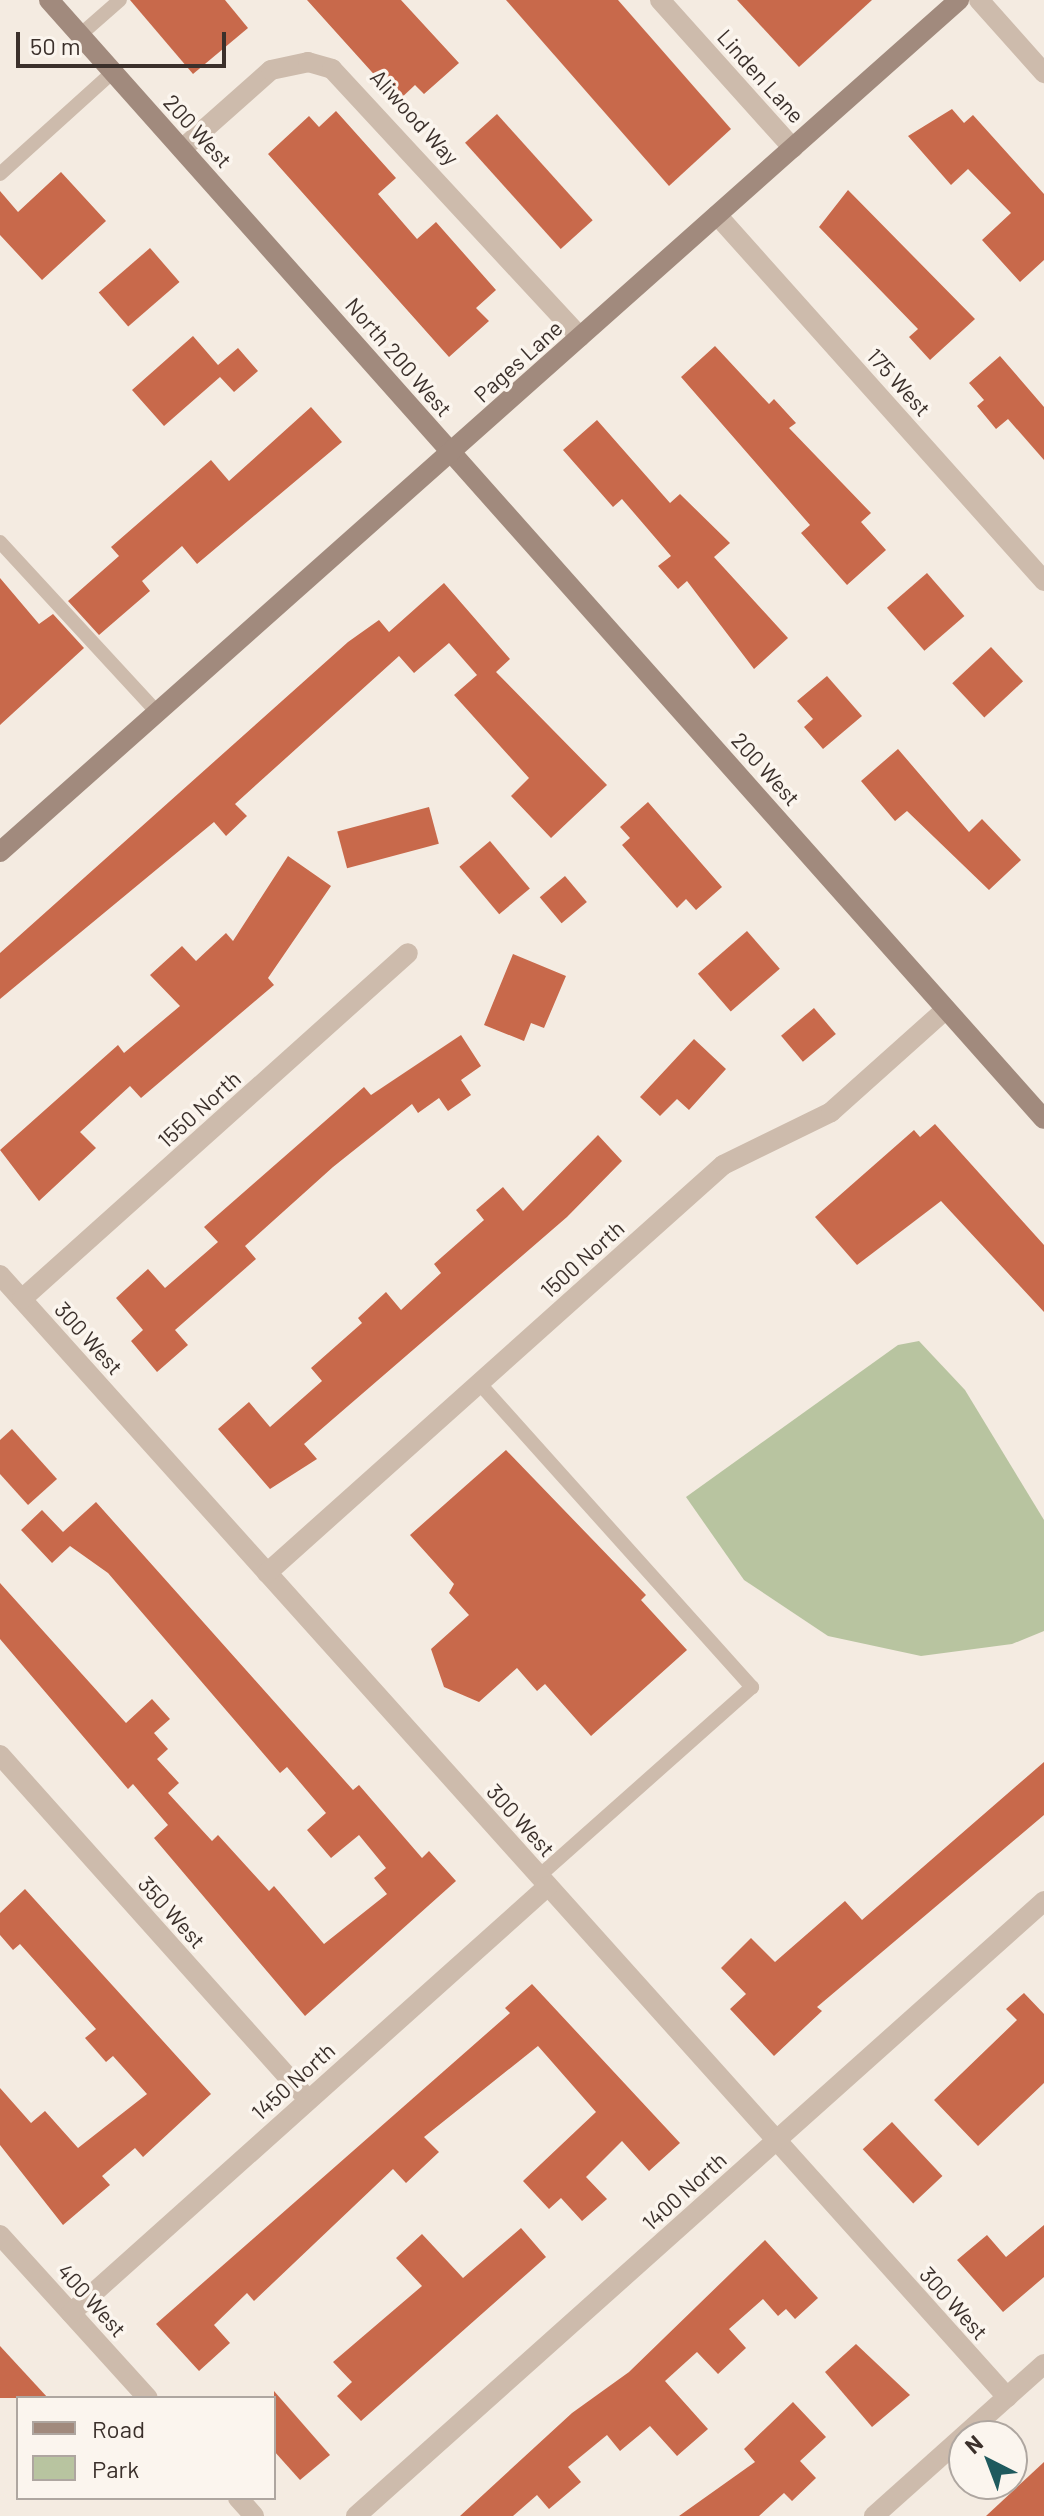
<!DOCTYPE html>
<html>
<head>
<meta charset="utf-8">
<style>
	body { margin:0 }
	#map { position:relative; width:1044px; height:2516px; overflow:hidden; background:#f4ebe1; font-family:Barlow,sans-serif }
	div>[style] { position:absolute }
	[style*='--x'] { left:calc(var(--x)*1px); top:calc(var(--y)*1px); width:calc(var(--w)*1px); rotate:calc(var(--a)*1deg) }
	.green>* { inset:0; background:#b8c4a0 }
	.building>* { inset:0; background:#c8694b; transform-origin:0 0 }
	.lane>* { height:14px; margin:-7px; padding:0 7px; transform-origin:7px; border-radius:7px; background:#cdbbac }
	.street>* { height:20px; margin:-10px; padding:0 10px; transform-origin:10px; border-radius:10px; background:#cdbbac }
	.secondary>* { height:20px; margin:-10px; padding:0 10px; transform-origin:10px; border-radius:10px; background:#a18a7d }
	span { translate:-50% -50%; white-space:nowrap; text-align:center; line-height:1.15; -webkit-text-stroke:7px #fbf5ee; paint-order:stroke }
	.street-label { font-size:22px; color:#3b302b }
	.legend { position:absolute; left:16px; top:2396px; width:260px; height:104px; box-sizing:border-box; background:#fbf5ee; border:2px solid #aea6a0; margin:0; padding:10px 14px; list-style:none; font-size:24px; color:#3b302b }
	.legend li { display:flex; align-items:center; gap:16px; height:40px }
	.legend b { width:40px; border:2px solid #aea6a0 }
	.north { position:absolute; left:948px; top:2420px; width:80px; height:80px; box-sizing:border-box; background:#fbf5ee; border:2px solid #aea6a0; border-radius:50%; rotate:318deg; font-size:22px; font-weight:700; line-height:32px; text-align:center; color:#3b302b }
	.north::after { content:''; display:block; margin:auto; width:28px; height:36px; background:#1f5a5e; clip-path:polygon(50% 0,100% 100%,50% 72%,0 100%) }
	.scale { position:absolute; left:16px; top:32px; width:210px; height:36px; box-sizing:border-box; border:4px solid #3b302b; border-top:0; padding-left:10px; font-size:24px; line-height:28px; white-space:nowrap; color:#3b302b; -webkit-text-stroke:6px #fbf5ee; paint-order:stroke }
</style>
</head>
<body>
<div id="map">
	<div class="green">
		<div style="clip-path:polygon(919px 1341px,965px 1390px,1044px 1520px,1044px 1631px,1012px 1644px,921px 1656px,828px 1636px,744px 1580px,686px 1497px,898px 1345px)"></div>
	</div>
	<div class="building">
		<div style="clip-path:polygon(130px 0,225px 0,248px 28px,193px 74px)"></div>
		<div style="clip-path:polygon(307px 0,401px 0,459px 63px,424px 94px,415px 85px,398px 101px)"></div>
		<div style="clip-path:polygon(506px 0,618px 0,731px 129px,669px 186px)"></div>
		<div style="clip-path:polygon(737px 0,872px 0,799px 67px)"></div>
		<div style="clip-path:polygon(952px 109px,964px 123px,973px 115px,1044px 194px,1044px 260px,1020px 282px,982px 240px,1011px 213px,968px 169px,951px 185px,908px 136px)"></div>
		<div style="clip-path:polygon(336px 111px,396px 178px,378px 194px,417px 239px,436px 222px,496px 290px,476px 308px,489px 321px,449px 357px,268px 154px,309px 116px,319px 127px)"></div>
		<div style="left:497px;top:114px;width:143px;height:43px;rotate:48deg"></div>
		<div style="clip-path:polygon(61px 172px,106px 221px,42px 280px,0 235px,0 191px,18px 212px)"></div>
		<div style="clip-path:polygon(848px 190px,975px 319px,930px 360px,909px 337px,918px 329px,819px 227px)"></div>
		<div style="left:150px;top:248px;width:45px;height:68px;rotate:49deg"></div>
		<div style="clip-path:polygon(193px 336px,218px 365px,238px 348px,258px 371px,234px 392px,220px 377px,164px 426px,132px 390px)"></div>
		<div style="clip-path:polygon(715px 346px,769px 404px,774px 399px,796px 423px,789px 428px,871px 513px,861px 522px,886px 550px,847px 585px,801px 533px,810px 525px,681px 377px)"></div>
		<div style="clip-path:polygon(1000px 356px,1044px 407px,1044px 460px,1008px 419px,996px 429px,977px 406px,984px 400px,969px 383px)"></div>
		<div style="clip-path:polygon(311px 407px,342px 442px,197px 564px,182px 546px,142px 581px,150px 591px,99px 635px,68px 601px,119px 556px,111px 547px,211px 460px,229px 481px)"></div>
		<div style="clip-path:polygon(597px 420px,670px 503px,680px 494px,730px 543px,714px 557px,788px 638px,754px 669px,687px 581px,678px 589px,658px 566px,671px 556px,622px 499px,613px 507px,563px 450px)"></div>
		<div style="left:927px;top:573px;width:57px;height:53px;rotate:49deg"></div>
		<div style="clip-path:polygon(0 578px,39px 624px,53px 614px,84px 648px,0 725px)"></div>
		<div style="clip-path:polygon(444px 583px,510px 659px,496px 672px,607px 785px,551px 838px,511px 796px,529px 778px,454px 695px,477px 675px,449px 643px,414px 673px,399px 656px,235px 804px,247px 816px,226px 836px,214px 822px,0 999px,0 953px,348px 642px,379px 620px,389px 632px)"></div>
		<div style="left:991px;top:647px;width:47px;height:53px;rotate:47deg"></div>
		<div style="clip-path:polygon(827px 676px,862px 716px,823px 749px,804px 727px,813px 719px,797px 701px)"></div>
		<div style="clip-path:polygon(898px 749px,969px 832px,982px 819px,1021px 860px,989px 890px,907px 811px,895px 821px,861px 781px)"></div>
		<div style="clip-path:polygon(648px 802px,722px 887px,696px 910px,686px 899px,677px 908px,622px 845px,630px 838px,620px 827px)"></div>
		<div style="left:429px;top:807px;width:38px;height:95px;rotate:75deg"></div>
		<div style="left:490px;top:841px;width:62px;height:40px;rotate:50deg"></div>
		<div style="clip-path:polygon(288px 856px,331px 886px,268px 978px,274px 985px,141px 1098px,130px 1086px,80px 1132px,96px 1148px,39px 1201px,0 1150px,118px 1045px,124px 1053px,180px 1006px,150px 975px,182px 946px,196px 961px,226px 933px,233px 941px)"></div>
		<div style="left:565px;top:876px;width:34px;height:33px;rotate:50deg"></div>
		<div style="left:747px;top:931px;width:50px;height:65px;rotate:49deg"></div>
		<div style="clip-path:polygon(513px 954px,566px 976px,544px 1028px,531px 1023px,524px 1041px,484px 1025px)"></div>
		<div style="left:814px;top:1008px;width:34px;height:43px;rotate:50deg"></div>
		<div style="clip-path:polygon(461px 1035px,481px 1066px,461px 1080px,471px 1095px,448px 1111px,439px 1098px,418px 1113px,412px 1104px,333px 1167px,245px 1246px,256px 1259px,175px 1330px,188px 1345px,157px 1372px,131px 1341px,143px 1330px,116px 1298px,148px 1269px,165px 1288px,218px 1242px,204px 1227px,364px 1087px,371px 1095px)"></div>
		<div style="clip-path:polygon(694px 1039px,726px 1069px,689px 1110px,677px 1099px,660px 1116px,640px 1097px)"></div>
		<div style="clip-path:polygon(935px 1124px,1044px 1245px,1044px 1312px,941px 1201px,857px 1265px,815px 1217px,914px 1130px,920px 1137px)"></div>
		<div style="clip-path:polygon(598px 1135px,622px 1161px,567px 1217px,304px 1444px,317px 1459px,270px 1489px,218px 1429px,249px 1402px,270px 1427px,322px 1381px,311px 1368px,362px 1323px,358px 1318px,386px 1292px,401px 1310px,441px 1273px,434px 1264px,484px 1220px,476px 1210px,503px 1187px,523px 1211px)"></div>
		<div style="clip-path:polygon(12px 1429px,57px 1479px,28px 1505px,0 1474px,0 1440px)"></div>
		<div style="clip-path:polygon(506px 1450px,646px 1595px,641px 1600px,687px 1650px,591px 1736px,545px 1684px,537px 1691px,517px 1668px,479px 1702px,444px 1687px,431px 1649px,469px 1615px,449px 1593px,454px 1584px,410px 1535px)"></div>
		<div style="clip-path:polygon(96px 1502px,353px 1790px,359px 1785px,422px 1858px,429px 1851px,456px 1881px,305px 2016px,154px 1838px,168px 1825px,133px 1784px,128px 1789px,0 1639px,0 1583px,126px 1723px,152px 1699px,170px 1719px,154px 1733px,168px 1749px,157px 1759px,179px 1783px,168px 1793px,212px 1841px,218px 1835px,269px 1891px,274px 1886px,324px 1944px,387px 1894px,374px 1878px,386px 1868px,359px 1835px,331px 1858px,307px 1830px,326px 1813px,287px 1767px,280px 1773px,108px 1573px,70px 1546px,52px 1563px,21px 1530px,42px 1510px,63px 1532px)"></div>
		<div style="clip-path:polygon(1044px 1762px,1044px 1815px,817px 2007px,822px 2011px,774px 2056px,730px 2009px,746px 1994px,721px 1968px,751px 1938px,775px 1962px,845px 1901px,862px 1920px)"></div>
		<div style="clip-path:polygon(25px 1889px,211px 2094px,143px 2157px,135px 2148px,102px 2176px,110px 2185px,63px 2225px,0 2145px,0 2088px,31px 2123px,45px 2111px,78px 2148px,147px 2094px,113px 2056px,106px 2062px,85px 2038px,96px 2029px,20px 1944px,13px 1950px,0 1935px,0 1913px)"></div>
		<div style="clip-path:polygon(532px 1984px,680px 2143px,649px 2171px,622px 2141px,586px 2177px,607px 2199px,582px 2221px,561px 2198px,549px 2209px,523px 2181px,596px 2112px,538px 2046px,424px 2137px,439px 2152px,406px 2183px,393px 2169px,254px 2301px,247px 2293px,214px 2325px,230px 2343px,199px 2371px,156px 2324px,510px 2013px,505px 2008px)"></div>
		<div style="clip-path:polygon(1024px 1993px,1044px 2014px,1044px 2083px,978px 2146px,934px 2100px,1017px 2020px,1006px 2009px)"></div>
		<div style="left:892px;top:2122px;width:74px;height:40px;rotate:47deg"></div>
		<div style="clip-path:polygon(1044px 2225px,1044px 2277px,1003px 2312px,957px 2260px,987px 2235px,1006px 2257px)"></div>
		<div style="clip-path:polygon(521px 2228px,546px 2257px,361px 2421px,337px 2396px,352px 2382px,333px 2362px,422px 2286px,396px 2258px,422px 2234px,463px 2278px)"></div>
		<div style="clip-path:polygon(765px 2240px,818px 2298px,795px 2319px,786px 2309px,778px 2316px,763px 2299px,729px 2329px,746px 2348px,718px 2374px,697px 2352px,665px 2381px,708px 2429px,677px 2456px,650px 2426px,620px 2451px,607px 2435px,568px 2467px,581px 2482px,549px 2509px,537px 2495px,513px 2516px,460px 2516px,572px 2413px,629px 2372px)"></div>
		<div style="clip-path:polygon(856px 2344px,910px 2395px,872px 2427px,825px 2372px)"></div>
		<div style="clip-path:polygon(0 2346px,48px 2398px,0 2398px)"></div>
		<div style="clip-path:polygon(274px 2391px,330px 2455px,300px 2480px,274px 2451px)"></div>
		<div style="clip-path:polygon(793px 2402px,826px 2437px,800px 2461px,816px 2478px,792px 2501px,784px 2493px,759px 2516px,679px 2516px,755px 2462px,744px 2449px)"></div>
		<div style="clip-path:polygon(1044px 2462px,1044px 2516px,986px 2516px)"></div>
	</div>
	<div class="lane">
		<div style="--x:80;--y:35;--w:53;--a:-41.2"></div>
		<div style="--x:0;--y:174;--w:152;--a:-42.1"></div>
		<div style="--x:0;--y:542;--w:231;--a:47.3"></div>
		<div style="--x:479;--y:1383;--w:409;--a:48.1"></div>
		<div style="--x:752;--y:1687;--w:285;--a:138.4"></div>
	</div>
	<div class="street">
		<div style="--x:660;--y:0;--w:199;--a:48.1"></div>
		<div style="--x:979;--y:0;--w:98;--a:48.3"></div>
		<div style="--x:182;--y:149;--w:119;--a:-41.6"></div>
		<div style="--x:271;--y:70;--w:38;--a:-12"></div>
		<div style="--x:308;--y:62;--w:25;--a:16"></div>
		<div style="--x:332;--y:69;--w:365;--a:47.2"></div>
		<div style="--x:717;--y:215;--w:491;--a:48.2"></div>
		<div style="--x:0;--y:1275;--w:1508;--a:48.09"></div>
		<div style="--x:22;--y:1299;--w:518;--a:-41.87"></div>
		<div style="--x:267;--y:1573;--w:612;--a:-41.82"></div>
		<div style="--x:723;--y:1165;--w:120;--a:-26.1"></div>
		<div style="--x:831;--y:1112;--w:154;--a:-41.8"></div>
		<div style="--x:0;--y:1755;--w:462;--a:48.2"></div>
		<div style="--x:0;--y:2235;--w:220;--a:47.8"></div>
		<div style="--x:71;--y:2313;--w:640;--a:-41.83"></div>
		<div style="--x:238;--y:2498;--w:24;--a:48"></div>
		<div style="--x:356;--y:2516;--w:923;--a:-41.79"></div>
		<div style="--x:874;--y:2516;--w:228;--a:-41.8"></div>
	</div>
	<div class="secondary">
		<div style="--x:49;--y:0;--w:1497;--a:48.36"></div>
		<div style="--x:0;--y:852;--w:1283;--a:-41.62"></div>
	</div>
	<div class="street-label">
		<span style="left:761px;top:76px;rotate:48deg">Linden Lane</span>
		<span style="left:415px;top:117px;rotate:48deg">Aliwood Way</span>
		<span style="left:198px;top:131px;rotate:48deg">200 West</span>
		<span style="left:399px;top:357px;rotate:49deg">North 200 West</span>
		<span style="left:518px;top:361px;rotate:-42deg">Pages Lane</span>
		<span style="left:899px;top:382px;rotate:48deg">175 West</span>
		<span style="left:766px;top:769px;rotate:48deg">200 West</span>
		<span style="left:199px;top:1109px;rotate:-42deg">1550 North</span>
		<span style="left:582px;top:1259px;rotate:-42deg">1500 North</span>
		<span style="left:89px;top:1338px;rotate:48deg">300 West</span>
		<span style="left:521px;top:1820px;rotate:48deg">300 West</span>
		<span style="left:172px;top:1912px;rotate:48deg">350 West</span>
		<span style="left:293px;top:2081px;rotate:-42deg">1450 North</span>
		<span style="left:684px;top:2191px;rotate:-42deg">1400 North</span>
		<span style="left:92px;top:2300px;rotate:48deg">400 West</span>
		<span style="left:954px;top:2303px;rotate:48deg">300 West</span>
	</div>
	<ul class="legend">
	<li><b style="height:10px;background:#a18a7d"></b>Road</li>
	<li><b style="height:22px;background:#b8c4a0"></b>Park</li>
	</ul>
	<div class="north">N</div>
	<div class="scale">50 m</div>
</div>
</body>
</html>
